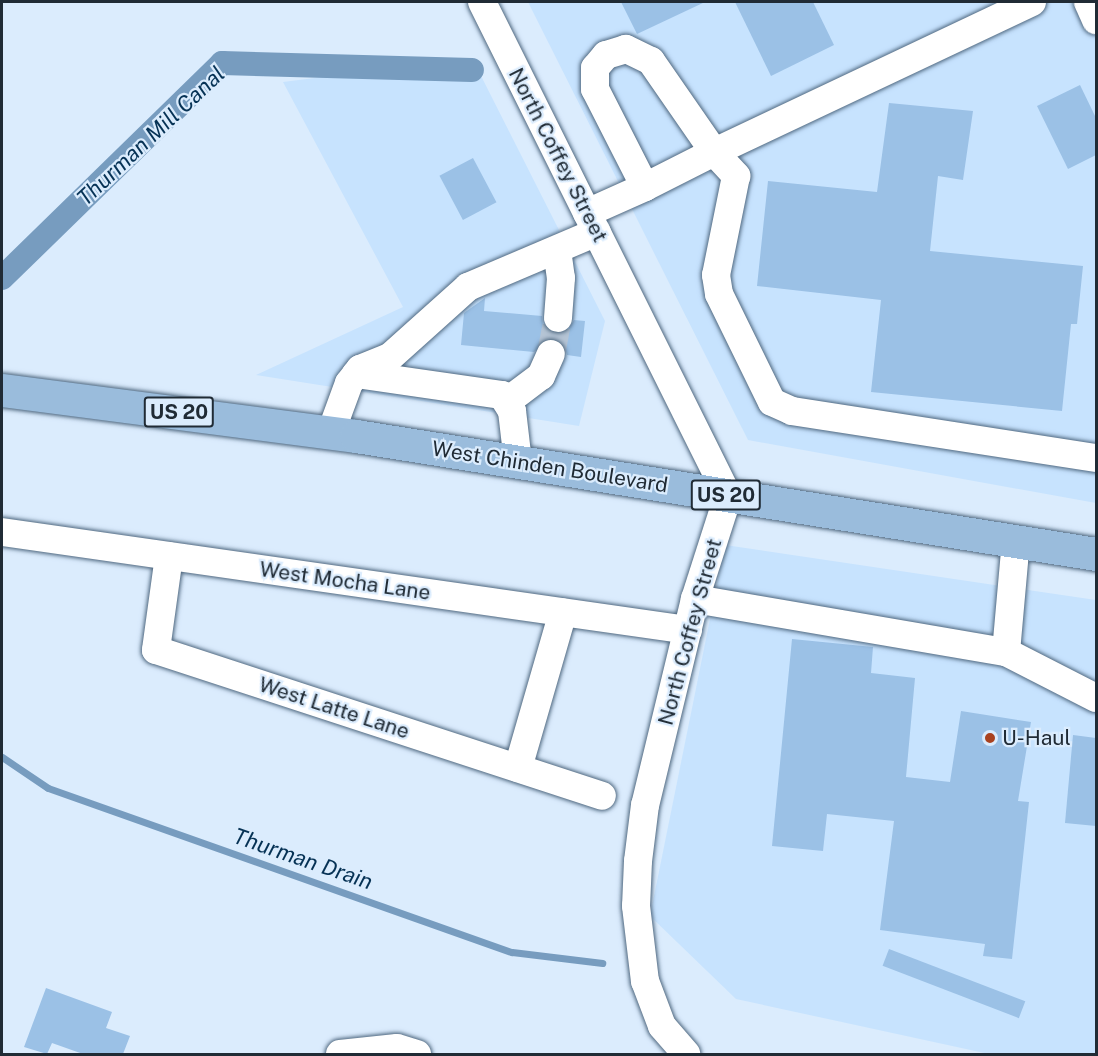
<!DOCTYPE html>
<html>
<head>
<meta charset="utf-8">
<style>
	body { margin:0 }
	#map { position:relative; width:1098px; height:1056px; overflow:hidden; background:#dbecfd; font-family:"Public Sans",sans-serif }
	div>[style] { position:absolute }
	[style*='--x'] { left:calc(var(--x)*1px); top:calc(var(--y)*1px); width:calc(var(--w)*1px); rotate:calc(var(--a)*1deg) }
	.built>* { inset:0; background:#c7e3fe }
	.stream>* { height:7px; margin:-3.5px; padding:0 3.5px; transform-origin:3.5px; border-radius:3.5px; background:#779cbf }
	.canal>* { height:24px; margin:-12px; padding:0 12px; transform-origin:12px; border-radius:12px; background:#779cbf }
	.building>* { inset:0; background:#9bc1e6; transform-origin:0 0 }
	.minor-tunnel>* { height:28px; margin-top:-14px; transform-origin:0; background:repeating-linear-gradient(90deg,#b6c5d5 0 28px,transparent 0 42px) }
	.roads { filter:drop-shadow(0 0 2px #4f6880) drop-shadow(0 0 2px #4f6880) }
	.minor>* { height:28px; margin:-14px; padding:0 14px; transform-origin:14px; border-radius:14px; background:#fff }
	.major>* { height:33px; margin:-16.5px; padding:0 16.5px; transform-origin:16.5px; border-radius:16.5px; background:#9abcdc }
	.dots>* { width:16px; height:16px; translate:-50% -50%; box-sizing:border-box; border:3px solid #dbecfd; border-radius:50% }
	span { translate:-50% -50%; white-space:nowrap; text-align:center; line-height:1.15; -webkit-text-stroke:4.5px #dbecfd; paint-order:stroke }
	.shield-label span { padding:2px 4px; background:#dbecfd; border:2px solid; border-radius:4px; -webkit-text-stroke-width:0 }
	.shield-label { font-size:20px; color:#202b35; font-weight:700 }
	.street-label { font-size:21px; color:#202b35 }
	.poi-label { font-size:21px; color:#202b35 }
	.left { translate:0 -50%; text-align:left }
	.water-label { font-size:22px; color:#063255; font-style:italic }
	.frame { position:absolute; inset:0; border:3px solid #202b35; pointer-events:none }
</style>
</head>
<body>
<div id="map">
	<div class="built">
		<div style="clip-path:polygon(528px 2px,1096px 2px,1096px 503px,748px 440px)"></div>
		<div style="clip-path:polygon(472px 58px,605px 321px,579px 426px,256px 375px,403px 307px,283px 82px)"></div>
		<div style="clip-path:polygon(725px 545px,1096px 600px,1096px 1054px,989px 1054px,736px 999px,650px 916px)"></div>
	</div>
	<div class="stream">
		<div style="--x:2;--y:757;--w:55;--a:34"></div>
		<div style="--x:48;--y:788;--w:492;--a:19.5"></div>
		<div style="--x:512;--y:952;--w:91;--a:7"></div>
	</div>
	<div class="canal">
		<div style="--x:2;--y:278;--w:308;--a:-44.3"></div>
		<div style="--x:222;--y:63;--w:250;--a:1.6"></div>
	</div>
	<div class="building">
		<div style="clip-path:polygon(621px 2px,705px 2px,637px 34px)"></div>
		<div style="clip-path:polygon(735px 2px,813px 2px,834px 45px,771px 76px)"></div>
		<div style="clip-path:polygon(1080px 85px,1096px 118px,1096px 155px,1068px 169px,1037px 106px)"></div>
		<div style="clip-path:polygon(889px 103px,973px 111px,963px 180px,938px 176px,930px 251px,1083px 266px,1077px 324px,1071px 324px,1062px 411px,871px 392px,881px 300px,757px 286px,768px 181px,877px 192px)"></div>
		<div style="left:473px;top:158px;width:50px;height:38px;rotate:62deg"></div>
		<div style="clip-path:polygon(485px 298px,484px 311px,542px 316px,543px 326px,556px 334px,566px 333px,574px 320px,585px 321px,581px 357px,567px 355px,564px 344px,550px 338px,534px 352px,461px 345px,464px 313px)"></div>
		<div style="clip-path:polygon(792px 639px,873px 647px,871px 673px,915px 678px,906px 777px,950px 782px,961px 711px,1031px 722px,1018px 801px,1029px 802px,1012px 959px,983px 956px,985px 944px,880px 930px,894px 821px,827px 814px,823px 851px,772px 846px)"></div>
		<div style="clip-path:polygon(1073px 735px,1096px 738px,1096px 826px,1065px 823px)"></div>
		<div style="left:889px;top:949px;width:146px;height:18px;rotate:21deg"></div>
		<div style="clip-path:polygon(46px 988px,112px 1012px,106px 1028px,130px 1036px,123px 1054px,83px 1054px,52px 1043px,47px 1054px,24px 1047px)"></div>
	</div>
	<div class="minor-tunnel">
		<div style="--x:551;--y:354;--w:37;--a:-79"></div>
	</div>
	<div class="roads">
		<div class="minor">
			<div style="--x:482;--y:2;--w:552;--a:63.53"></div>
			<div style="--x:728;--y:496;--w:108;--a:107.8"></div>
			<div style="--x:695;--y:599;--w:212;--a:103.6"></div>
			<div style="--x:645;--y:805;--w:56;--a:97.1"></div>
			<div style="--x:638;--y:861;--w:45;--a:92.5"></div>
			<div style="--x:636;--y:906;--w:76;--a:83.2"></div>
			<div style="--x:645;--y:981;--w:48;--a:69.3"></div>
			<div style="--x:662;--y:1026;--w:37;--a:49"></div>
			<div style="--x:1032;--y:2;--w:352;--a:154.7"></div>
			<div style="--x:714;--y:152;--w:33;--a:47"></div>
			<div style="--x:736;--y:176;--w:101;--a:101.4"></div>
			<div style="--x:716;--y:275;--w:19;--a:81"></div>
			<div style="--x:719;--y:294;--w:120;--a:63.9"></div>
			<div style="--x:772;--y:402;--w:22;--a:24"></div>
			<div style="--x:792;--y:411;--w:308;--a:8.8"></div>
			<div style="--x:1088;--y:2;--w:20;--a:66"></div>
			<div style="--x:587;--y:213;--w:64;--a:-24.1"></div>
			<div style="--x:645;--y:187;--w:77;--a:-26.9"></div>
			<div style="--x:714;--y:152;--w:111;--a:-124.7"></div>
			<div style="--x:651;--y:61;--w:28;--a:-154"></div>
			<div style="--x:626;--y:49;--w:21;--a:163"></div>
			<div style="--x:606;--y:55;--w:17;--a:130"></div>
			<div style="--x:595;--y:68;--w:21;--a:90"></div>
			<div style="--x:595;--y:89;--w:110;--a:63"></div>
			<div style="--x:557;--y:250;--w:28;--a:82"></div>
			<div style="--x:561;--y:278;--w:40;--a:94.3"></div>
			<div style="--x:356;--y:374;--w:148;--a:8.2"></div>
			<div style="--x:502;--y:395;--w:19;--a:58"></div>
			<div style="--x:512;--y:411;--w:51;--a:83.3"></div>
			<div style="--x:509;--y:400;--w:40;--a:-37"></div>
			<div style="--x:541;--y:376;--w:24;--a:-66"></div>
			<div style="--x:331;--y:432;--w:52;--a:-69.8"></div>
			<div style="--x:349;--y:383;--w:18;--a:-52"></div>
			<div style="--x:360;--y:369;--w:32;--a:-22"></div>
			<div style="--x:390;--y:357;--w:105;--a:-41.9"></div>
			<div style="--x:468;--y:287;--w:140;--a:-23.1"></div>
			<div style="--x:2;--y:532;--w:693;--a:8.13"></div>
			<div style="--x:169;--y:556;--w:95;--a:97.9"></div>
			<div style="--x:156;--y:650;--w:469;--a:18.1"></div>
			<div style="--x:695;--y:599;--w:315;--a:9.7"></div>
			<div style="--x:1006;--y:652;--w:101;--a:27.1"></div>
			<div style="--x:1006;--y:652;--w:111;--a:-84.9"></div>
			<div style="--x:518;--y:768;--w:162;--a:-73.9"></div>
			<div style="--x:340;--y:1054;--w:57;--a:-6"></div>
			<div style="--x:397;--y:1048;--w:21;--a:17"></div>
		</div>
		<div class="major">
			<div style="--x:2;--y:390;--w:357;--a:7.4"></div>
			<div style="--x:356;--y:436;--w:749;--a:9.06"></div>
		</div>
	</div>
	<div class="dots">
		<div style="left:990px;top:738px;background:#a9421f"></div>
	</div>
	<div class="shield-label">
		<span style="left:179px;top:412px">US 20</span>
		<span style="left:726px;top:495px">US 20</span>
	</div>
	<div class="street-label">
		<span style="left:558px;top:155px;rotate:63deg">North Coffey Street</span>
		<span style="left:550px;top:467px;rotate:9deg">West Chinden Boulevard</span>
		<span style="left:345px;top:581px;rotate:8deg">West Mocha Lane</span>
		<span style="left:690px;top:632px;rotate:-75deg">North Coffey Street</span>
		<span style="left:334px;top:708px;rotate:18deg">West Latte Lane</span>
	</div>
	<div class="poi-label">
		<span class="left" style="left:1002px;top:738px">U-Haul</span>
	</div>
	<div class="water-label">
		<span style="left:151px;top:136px;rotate:-43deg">Thurman Mill Canal</span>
		<span style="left:303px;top:859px;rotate:19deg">Thurman Drain</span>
	</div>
	<div class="frame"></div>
</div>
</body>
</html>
